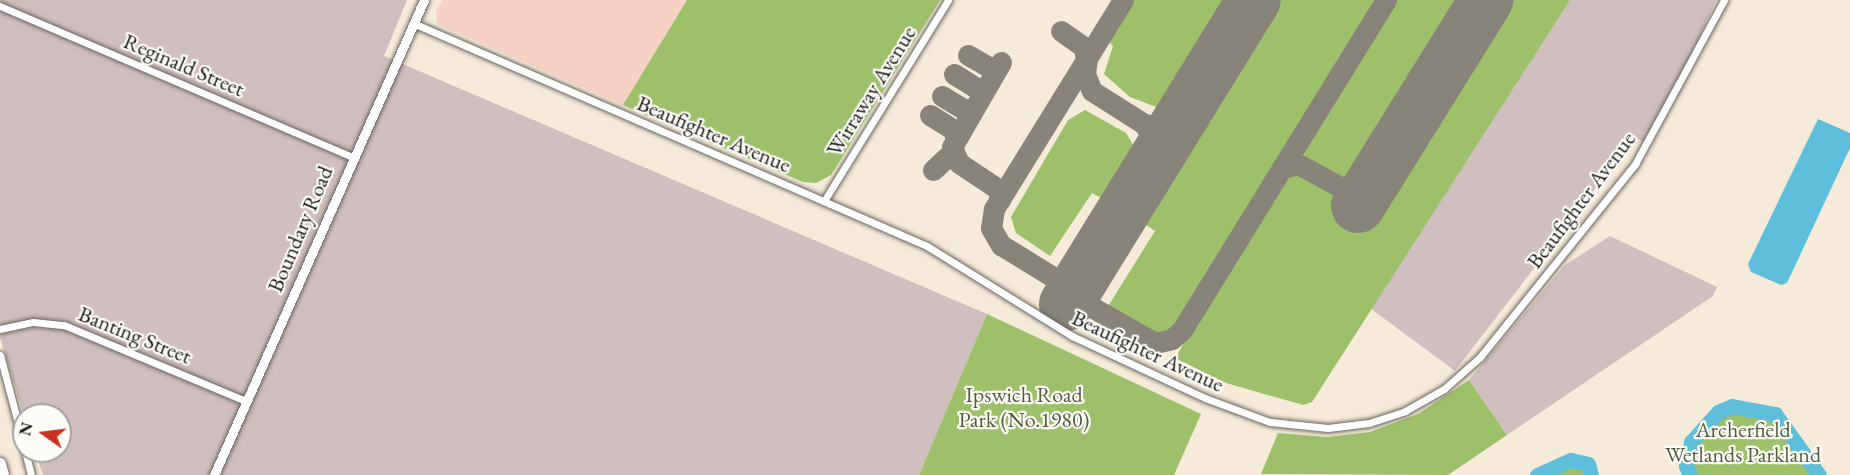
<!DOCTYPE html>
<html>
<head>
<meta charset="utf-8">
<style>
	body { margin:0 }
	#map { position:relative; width:1850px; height:475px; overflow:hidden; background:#f6ebd8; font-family:"EB Garamond",serif }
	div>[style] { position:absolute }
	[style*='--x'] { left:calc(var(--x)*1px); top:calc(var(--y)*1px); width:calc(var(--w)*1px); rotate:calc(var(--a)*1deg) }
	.built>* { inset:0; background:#f6d2c5 }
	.industrial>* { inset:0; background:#d1bfbf }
	.green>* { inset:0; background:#9dc16b }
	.water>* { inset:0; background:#5dbfdb }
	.river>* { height:15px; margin:-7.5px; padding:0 7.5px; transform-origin:7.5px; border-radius:7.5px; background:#5dbfdb }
	.taxiway>* { height:21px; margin:-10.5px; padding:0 10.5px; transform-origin:10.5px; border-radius:10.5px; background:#89847a }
	.runway>* { height:54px; margin:-27px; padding:0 27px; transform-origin:27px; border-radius:27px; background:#89847a }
	.roads { filter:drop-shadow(0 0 2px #68645e) drop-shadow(0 0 2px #68645e) }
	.minor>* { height:7px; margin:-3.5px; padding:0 3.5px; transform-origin:3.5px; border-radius:3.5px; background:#fff }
	.secondary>* { height:9px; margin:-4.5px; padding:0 4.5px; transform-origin:4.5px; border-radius:4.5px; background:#fff }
	.motorway>* { height:12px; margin:-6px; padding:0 6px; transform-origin:6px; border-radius:6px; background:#fff }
	span { translate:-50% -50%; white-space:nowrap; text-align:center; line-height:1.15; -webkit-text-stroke:4.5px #fdfcf7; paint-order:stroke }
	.street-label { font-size:22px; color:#1c1c1c }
	.park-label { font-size:22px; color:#505e3c }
	.north { position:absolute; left:12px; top:403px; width:60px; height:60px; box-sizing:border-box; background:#fdfcf7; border:2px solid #a3a29f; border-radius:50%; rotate:284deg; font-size:16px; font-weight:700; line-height:24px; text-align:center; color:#1c1c1c }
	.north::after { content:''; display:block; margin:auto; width:21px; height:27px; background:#c8321e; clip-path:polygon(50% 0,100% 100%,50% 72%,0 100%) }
</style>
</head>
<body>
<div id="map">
	<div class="built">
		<div style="clip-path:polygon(442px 0,687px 0,623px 105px,437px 24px,436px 12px)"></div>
	</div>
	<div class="industrial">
		<div style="clip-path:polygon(0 0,407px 0,384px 56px,987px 314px,919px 475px,43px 475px,35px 451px,60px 451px,60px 415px,24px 415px,0 338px)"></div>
		<div style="clip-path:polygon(1570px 0,1716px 0,1688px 63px,1643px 142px,1635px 137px,1455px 371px,1370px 308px)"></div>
		<div style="clip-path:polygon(1610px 236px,1717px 287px,1713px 296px,1507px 435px,1469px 380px,1565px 265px)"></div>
	</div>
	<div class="green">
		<div style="clip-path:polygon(687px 0,940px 0,831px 175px,816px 183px,803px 182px,623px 105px)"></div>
		<div style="clip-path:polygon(1132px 0,1232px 0,1168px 103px,1159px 108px,1130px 97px,1104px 74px,1113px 46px,1110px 43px,1113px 31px)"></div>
		<div style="clip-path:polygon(1277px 0,1380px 0,1178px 326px,1163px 336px,1147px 335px,1107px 308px,1155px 231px,1140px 221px)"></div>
		<div style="clip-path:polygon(1394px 0,1472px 0,1412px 98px,1399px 104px,1352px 180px,1342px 183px,1308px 163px,1302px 150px)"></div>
		<div style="clip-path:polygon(1499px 0,1570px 0,1312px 402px,1303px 405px,1226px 383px,1175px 358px,1288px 172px,1302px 172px,1374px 217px,1432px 123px,1431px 110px)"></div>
		<div style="clip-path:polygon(1085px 110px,1126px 133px,1138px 153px,1107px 201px,1092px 193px,1050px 256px,1016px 233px,1011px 217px,1068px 120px)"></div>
		<div style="clip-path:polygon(987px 314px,1201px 414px,1174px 475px,919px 475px)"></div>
		<div style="clip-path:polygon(1469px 380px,1507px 435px,1448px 475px,1261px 474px,1278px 433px,1327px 437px,1370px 432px,1418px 414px)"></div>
		<div style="clip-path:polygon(1732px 406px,1775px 414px,1819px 475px,1690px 475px,1686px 466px,1691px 442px,1718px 412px)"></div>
		<div style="clip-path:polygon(1571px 460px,1588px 464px,1591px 475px,1537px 475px)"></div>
	</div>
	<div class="water">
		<div style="clip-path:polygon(1818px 119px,1850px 133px,1850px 148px,1787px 283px,1781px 285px,1751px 272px,1748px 264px)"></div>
	</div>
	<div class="river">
		<div style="--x:1537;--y:475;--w:37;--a:-24"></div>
		<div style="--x:1571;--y:460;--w:17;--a:13"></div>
		<div style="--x:1588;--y:464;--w:11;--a:75"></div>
		<div style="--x:1690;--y:475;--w:10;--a:-114"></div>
		<div style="--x:1686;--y:466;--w:25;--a:-78"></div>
		<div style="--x:1691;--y:442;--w:40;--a:-48"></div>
		<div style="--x:1718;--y:412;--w:15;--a:-23"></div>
		<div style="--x:1732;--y:406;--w:44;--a:10.5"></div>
		<div style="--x:1775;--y:414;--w:75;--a:54.2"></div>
	</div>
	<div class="taxiway">
		<div style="--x:1123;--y:0;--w:246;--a:121.7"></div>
		<div style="--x:994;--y:209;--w:19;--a:99"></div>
		<div style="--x:991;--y:228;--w:20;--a:60"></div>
		<div style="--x:1001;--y:245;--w:76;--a:31.6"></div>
		<div style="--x:1066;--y:285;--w:22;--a:47"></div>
		<div style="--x:1081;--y:301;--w:85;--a:29.6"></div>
		<div style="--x:1155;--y:343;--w:17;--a:-13"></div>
		<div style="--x:1172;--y:339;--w:13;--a:-42"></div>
		<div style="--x:1182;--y:330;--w:388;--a:-58.3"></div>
		<div style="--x:1061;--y:31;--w:28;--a:35"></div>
		<div style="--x:1084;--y:47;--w:13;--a:81"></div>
		<div style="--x:968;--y:55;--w:28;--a:30"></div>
		<div style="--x:992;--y:69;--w:6;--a:81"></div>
		<div style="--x:1087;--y:59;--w:15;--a:98"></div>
		<div style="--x:1085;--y:74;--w:18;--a:68"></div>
		<div style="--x:1092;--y:91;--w:62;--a:32.4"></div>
		<div style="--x:1144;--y:124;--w:16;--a:14"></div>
		<div style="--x:1160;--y:128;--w:22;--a:-27"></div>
		<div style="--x:1180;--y:118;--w:76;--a:-57.4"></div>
		<div style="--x:954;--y:74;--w:28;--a:32"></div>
		<div style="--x:978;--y:89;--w:7;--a:-8"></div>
		<div style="--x:942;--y:96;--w:27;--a:31"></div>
		<div style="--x:965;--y:110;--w:7;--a:-8"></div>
		<div style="--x:930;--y:115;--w:28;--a:32"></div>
		<div style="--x:954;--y:130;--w:7;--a:82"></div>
		<div style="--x:1282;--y:168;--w:16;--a:-14"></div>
		<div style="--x:1298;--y:164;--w:65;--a:28.5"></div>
		<div style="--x:1355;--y:195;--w:13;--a:-27"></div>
		<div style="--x:1367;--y:189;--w:37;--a:-56"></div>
		<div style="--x:933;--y:170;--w:19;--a:-43"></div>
		<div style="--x:947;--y:157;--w:8;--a:7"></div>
		<div style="--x:1000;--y:200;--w:11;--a:-100"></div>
		<div style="--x:998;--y:189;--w:47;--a:-146.3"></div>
		<div style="--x:959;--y:163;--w:17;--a:-114"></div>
		<div style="--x:952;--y:147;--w:98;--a:-60"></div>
		<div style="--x:1121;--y:215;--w:67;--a:-59.6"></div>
		<div style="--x:1155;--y:157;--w:17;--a:-90"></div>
		<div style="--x:1155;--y:140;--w:19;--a:-125"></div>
		<div style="--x:1086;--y:305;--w:10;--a:-127"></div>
		<div style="--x:1080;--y:297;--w:12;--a:-90"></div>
		<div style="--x:1080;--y:285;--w:69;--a:-59.7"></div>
	</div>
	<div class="runway">
		<div style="--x:1358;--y:206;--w:243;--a:-58.1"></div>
		<div style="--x:1066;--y:304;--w:357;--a:-58.3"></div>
	</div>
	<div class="roads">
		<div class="minor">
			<div style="--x:0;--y:6;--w:384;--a:23.2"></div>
			<div style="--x:413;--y:23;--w:560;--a:23.45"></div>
			<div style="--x:927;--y:246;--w:171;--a:31.8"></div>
			<div style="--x:1072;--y:336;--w:147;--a:25"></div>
			<div style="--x:1205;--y:398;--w:69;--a:20.3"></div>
			<div style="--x:1270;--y:422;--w:58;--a:5.9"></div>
			<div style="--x:1328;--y:428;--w:41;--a:-7"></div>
			<div style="--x:1369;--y:423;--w:38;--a:-18"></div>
			<div style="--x:1405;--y:411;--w:45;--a:-29.4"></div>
			<div style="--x:1444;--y:389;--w:48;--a:-41.6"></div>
			<div style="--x:1480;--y:357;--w:248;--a:-51.2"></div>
			<div style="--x:1635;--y:164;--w:187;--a:-61.5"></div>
			<div style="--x:824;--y:201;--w:236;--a:-58.3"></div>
			<div style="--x:0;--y:329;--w:34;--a:-12"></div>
			<div style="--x:33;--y:322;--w:31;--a:6"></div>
			<div style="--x:64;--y:325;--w:197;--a:22.7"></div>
			<div style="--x:0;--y:355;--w:94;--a:75.2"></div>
			<div style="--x:25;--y:451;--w:25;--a:76"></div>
		</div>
		<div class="secondary">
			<div style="--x:214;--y:475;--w:519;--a:-66.15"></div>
		</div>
		<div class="motorway">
			<div style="--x:0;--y:464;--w:11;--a:75"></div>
		</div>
	</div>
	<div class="street-label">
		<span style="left:184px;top:65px;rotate:23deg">Reginald Street</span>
		<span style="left:871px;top:91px;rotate:-58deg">Wirraway Avenue</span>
		<span style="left:714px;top:134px;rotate:23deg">Beaufighter Avenue</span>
		<span style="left:1581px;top:200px;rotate:-53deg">Beaufighter Avenue</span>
		<span style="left:300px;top:229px;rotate:-67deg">Boundary Road</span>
		<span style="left:135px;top:335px;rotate:22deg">Banting Street</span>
		<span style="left:1148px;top:351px;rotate:25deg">Beaufighter Avenue</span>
	</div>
	<div class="park-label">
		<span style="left:1024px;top:407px">Ipswich Road<br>Park (No.1980)</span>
		<span style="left:1743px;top:442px">Archerfield<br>Wetlands Parkland</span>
	</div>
	<div class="north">N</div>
</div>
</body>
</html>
